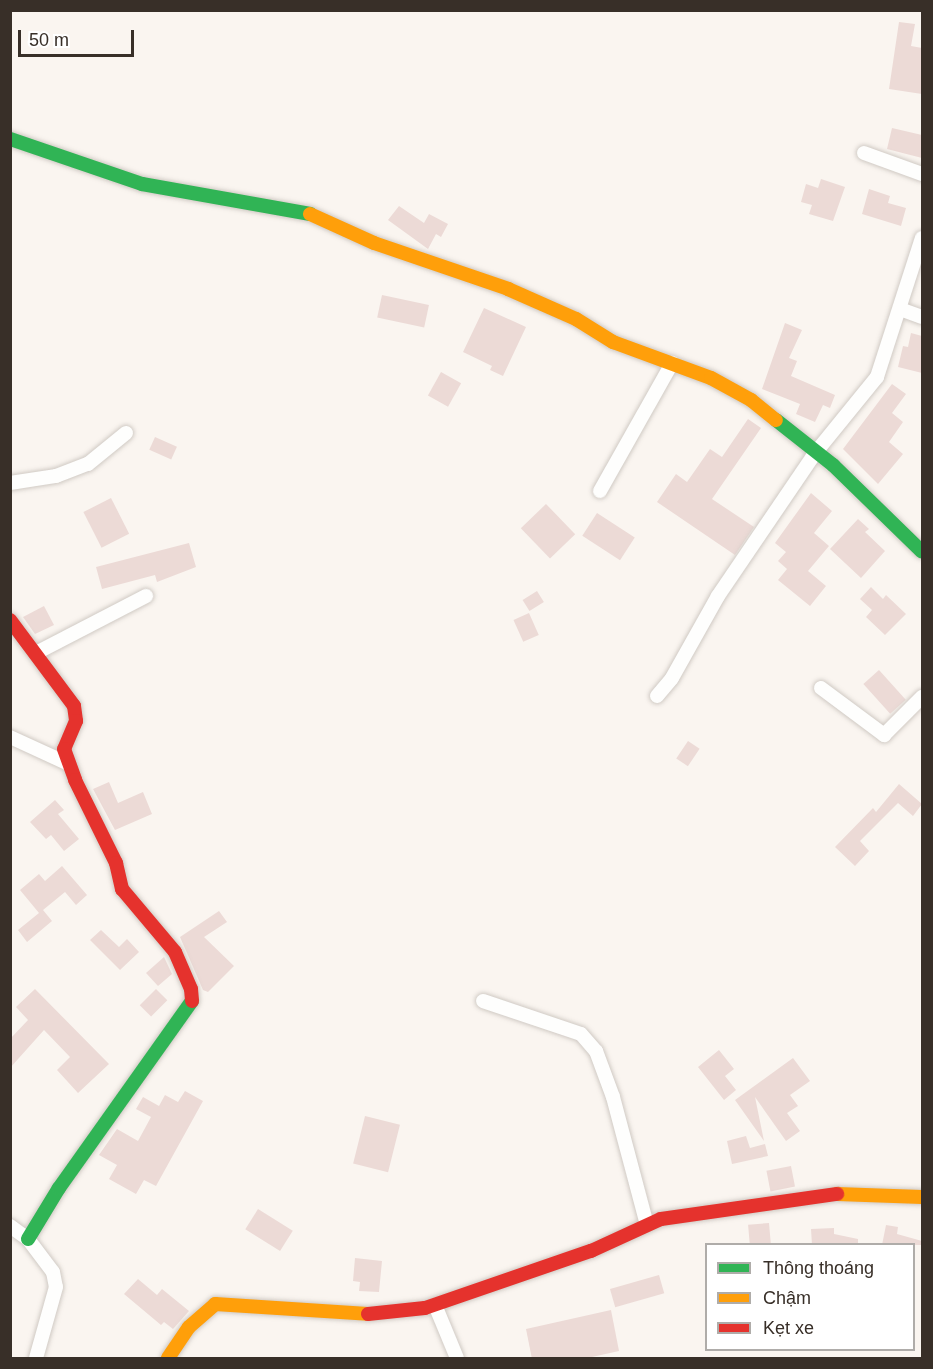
<!DOCTYPE html>
<html>
<head>
<meta charset="utf-8">
<style>
	body { margin:0 }
	#map { position:relative; width:933px; height:1369px; overflow:hidden; background:#faf5f0; font-family:Arial,sans-serif }
	div>[style] { position:absolute }
	[style*='--x'] { left:calc(var(--x)*1px); top:calc(var(--y)*1px); width:calc(var(--w)*1px); rotate:calc(var(--a)*1deg) }
	.building>* { inset:0; background:#ecdad6; transform-origin:0 0 }
	.roads { filter:drop-shadow(0 0 2px #d0cac4) drop-shadow(0 0 2px #d0cac4) }
	.street>* { height:14px; margin:-7px; padding:0 7px; transform-origin:7px; border-radius:7px; background:#fefefd }
	.fast>* { height:14px; margin:-7px; padding:0 7px; transform-origin:7px; border-radius:7px; background:#30b455 }
	.slow>* { height:14px; margin:-7px; padding:0 7px; transform-origin:7px; border-radius:7px; background:#ff9f0a }
	.jam>* { height:14px; margin:-7px; padding:0 7px; transform-origin:7px; border-radius:7px; background:#e5322d }
	span { translate:-50% -50%; white-space:nowrap; text-align:center; line-height:1.15; -webkit-text-stroke:4.5px #fff; paint-order:stroke }
	.frame { position:absolute; inset:0; border:12px solid #382f28; pointer-events:none }
	.legend { position:absolute; left:705px; top:1243px; width:210px; height:108px; box-sizing:border-box; background:#fff; border:2px solid #afaca9; margin:0; padding:8px 10px; list-style:none; font-size:18px; color:#382f28 }
	.legend li { display:flex; align-items:center; gap:12px; height:30px }
	.legend b { width:30px; border:2px solid #afaca9 }
	.scale { position:absolute; left:18px; top:30px; width:116px; height:27px; box-sizing:border-box; border:3px solid #382f28; border-top:0; padding-left:8px; font-size:18px; line-height:21px; white-space:nowrap; color:#382f28; -webkit-text-stroke:4px #fff; paint-order:stroke }
</style>
</head>
<body>
<div id="map">
	<div class="building">
		<div style="clip-path:polygon(899px 22px,915px 24px,911px 46px,922px 48px,922px 94px,889px 89px)"></div>
		<div style="clip-path:polygon(892px 128px,922px 135px,922px 158px,887px 149px)"></div>
		<div style="clip-path:polygon(821px 179px,845px 187px,833px 221px,809px 214px,812px 205px,801px 202px,806px 184px,818px 188px)"></div>
		<div style="clip-path:polygon(869px 189px,890px 196px,888px 203px,906px 208px,901px 226px,862px 214px)"></div>
		<div style="clip-path:polygon(399px 206px,424px 223px,429px 214px,448px 224px,441px 237px,436px 234px,428px 249px,388px 220px)"></div>
		<div style="left:382px;top:295px;width:48px;height:23px;rotate:12deg"></div>
		<div style="clip-path:polygon(484px 308px,526px 327px,503px 376px,490px 370px,492px 366px,463px 352px)"></div>
		<div style="clip-path:polygon(785px 323px,802px 330px,789px 358px,797px 361px,791px 376px,835px 395px,830px 408px,823px 405px,815px 422px,796px 414px,800px 404px,762px 389px)"></div>
		<div style="clip-path:polygon(911px 333px,922px 336px,922px 373px,898px 367px,903px 346px,908px 347px)"></div>
		<div style="left:441px;top:372px;width:23px;height:27px;rotate:29deg"></div>
		<div style="clip-path:polygon(892px 384px,906px 394px,892px 413px,903px 422px,889px 442px,903px 454px,878px 484px,843px 449px)"></div>
		<div style="clip-path:polygon(748px 419px,761px 428px,712px 499px,754px 527px,735px 555px,657px 502px,676px 474px,687px 482px,710px 449px,722px 457px)"></div>
		<div style="left:155px;top:437px;width:24px;height:14px;rotate:24deg"></div>
		<div style="clip-path:polygon(811px 493px,832px 511px,814px 533px,829px 546px,808px 571px,826px 586px,810px 606px,778px 580px,787px 569px,778px 561px,786px 552px,775px 543px)"></div>
		<div style="left:111px;top:498px;width:40px;height:31px;rotate:63deg"></div>
		<div style="left:546px;top:504px;width:42px;height:35px;rotate:46deg"></div>
		<div style="left:597px;top:513px;width:45px;height:27px;rotate:33deg"></div>
		<div style="clip-path:polygon(858px 519px,869px 529px,865px 532px,885px 551px,861px 578px,830px 549px)"></div>
		<div style="clip-path:polygon(189px 543px,196px 567px,157px 582px,155px 575px,102px 589px,96px 567px)"></div>
		<div style="clip-path:polygon(871px 587px,883px 599px,886px 595px,906px 614px,885px 635px,866px 617px,872px 610px,860px 599px)"></div>
		<div style="left:537px;top:591px;width:13px;height:17px;rotate:58deg"></div>
		<div style="clip-path:polygon(44px 606px,54px 625px,35px 634px,23px 617px)"></div>
		<div style="left:529px;top:613px;width:24px;height:17px;rotate:66deg"></div>
		<div style="left:879px;top:670px;width:40px;height:21px;rotate:48deg"></div>
		<div style="left:688px;top:741px;width:14px;height:21px;rotate:34deg"></div>
		<div style="clip-path:polygon(109px 782px,118px 803px,143px 792px,152px 814px,115px 830px,93px 789px)"></div>
		<div style="clip-path:polygon(899px 784px,922px 804px,913px 816px,898px 803px,860px 841px,869px 851px,855px 866px,835px 847px,873px 808px,876px 812px)"></div>
		<div style="clip-path:polygon(55px 800px,64px 810px,58px 814px,79px 839px,64px 851px,51px 835px,46px 839px,30px 822px)"></div>
		<div style="clip-path:polygon(62px 866px,87px 895px,76px 905px,65px 892px,43px 910px,52px 921px,27px 942px,18px 930px,39px 913px,20px 890px,39px 874px,45px 881px)"></div>
		<div style="clip-path:polygon(219px 911px,227px 922px,204px 937px,234px 966px,208px 992px,203px 990px,180px 937px)"></div>
		<div style="clip-path:polygon(101px 930px,119px 947px,127px 939px,139px 952px,120px 970px,90px 940px)"></div>
		<div style="clip-path:polygon(164px 957px,172px 974px,158px 986px,146px 973px)"></div>
		<div style="clip-path:polygon(35px 989px,109px 1064px,78px 1093px,57px 1070px,70px 1057px,44px 1030px,10px 1068px,10px 1039px,28px 1020px,16px 1007px)"></div>
		<div style="left:156px;top:989px;width:16px;height:23px;rotate:45deg"></div>
		<div style="clip-path:polygon(719px 1050px,734px 1069px,725px 1076px,736px 1090px,724px 1100px,698px 1067px)"></div>
		<div style="clip-path:polygon(793px 1058px,810px 1081px,790px 1095px,798px 1106px,787px 1113px,800px 1131px,786px 1141px,755px 1097px,764px 1141px,735px 1100px)"></div>
		<div style="clip-path:polygon(185px 1091px,203px 1101px,156px 1186px,144px 1180px,136px 1194px,109px 1179px,117px 1165px,99px 1155px,117px 1129px,138px 1141px,151px 1117px,136px 1109px,143px 1097px,159px 1106px,165px 1095px,178px 1102px)"></div>
		<div style="left:365px;top:1116px;width:36px;height:49px;rotate:14deg"></div>
		<div style="clip-path:polygon(746px 1136px,750px 1148px,765px 1144px,768px 1156px,732px 1164px,727px 1141px)"></div>
		<div style="left:791px;top:1166px;width:21px;height:25px;rotate:79deg"></div>
		<div style="left:258px;top:1209px;width:41px;height:24px;rotate:32deg"></div>
		<div style="left:769px;top:1223px;width:22px;height:21px;rotate:85deg"></div>
		<div style="clip-path:polygon(886px 1225px,898px 1227px,897px 1234px,922px 1241px,922px 1245px,882px 1245px)"></div>
		<div style="clip-path:polygon(834px 1228px,834px 1234px,858px 1239px,858px 1245px,812px 1245px,811px 1229px)"></div>
		<div style="clip-path:polygon(355px 1258px,382px 1261px,379px 1292px,359px 1291px,360px 1282px,353px 1281px)"></div>
		<div style="left:659px;top:1275px;width:19px;height:51px;rotate:74deg"></div>
		<div style="clip-path:polygon(138px 1279px,157px 1295px,162px 1289px,189px 1311px,173px 1329px,164px 1322px,161px 1325px,124px 1294px)"></div>
		<div style="clip-path:polygon(611px 1310px,619px 1351px,583px 1359px,532px 1359px,526px 1329px)"></div>
	</div>
	<div class="roads">
		<div class="street">
			<div style="--x:864;--y:153;--w:62;--a:19.9"></div>
			<div style="--x:900;--y:309;--w:23;--a:20"></div>
			<div style="--x:10;--y:483;--w:47;--a:-8.7"></div>
			<div style="--x:56;--y:476;--w:34;--a:-21"></div>
			<div style="--x:88;--y:464;--w:49;--a:-39.2"></div>
			<div style="--x:600;--y:491;--w:147;--a:-60.6"></div>
			<div style="--x:36;--y:653;--w:124;--a:-27.4"></div>
			<div style="--x:821;--y:688;--w:79;--a:36.7"></div>
			<div style="--x:884;--y:735;--w:54;--a:-45"></div>
			<div style="--x:657;--y:696;--w:23;--a:-50"></div>
			<div style="--x:672;--y:678;--w:94;--a:-60.7"></div>
			<div style="--x:718;--y:596;--w:174;--a:-55.8"></div>
			<div style="--x:816;--y:452;--w:97;--a:-50.9"></div>
			<div style="--x:877;--y:377;--w:146;--a:-72.1"></div>
			<div style="--x:10;--y:737;--w:65;--a:24.6"></div>
			<div style="--x:483;--y:1001;--w:103;--a:18.6"></div>
			<div style="--x:581;--y:1034;--w:23;--a:49"></div>
			<div style="--x:596;--y:1051;--w:49;--a:69.7"></div>
			<div style="--x:613;--y:1097;--w:132;--a:75.1"></div>
			<div style="--x:10;--y:1226;--w:22;--a:36"></div>
			<div style="--x:28;--y:1239;--w:41;--a:52.9"></div>
			<div style="--x:53;--y:1272;--w:15;--a:79"></div>
			<div style="--x:56;--y:1287;--w:74;--a:105.7"></div>
			<div style="--x:435;--y:1305;--w:57;--a:67.5"></div>
		</div>
		<div class="fast">
			<div style="--x:10;--y:139;--w:139;--a:18.8"></div>
			<div style="--x:142;--y:184;--w:171;--a:10.1"></div>
			<div style="--x:776;--y:420;--w:73;--a:38.3"></div>
			<div style="--x:833;--y:465;--w:124;--a:44.3"></div>
			<div style="--x:28;--y:1239;--w:60;--a:-58.7"></div>
			<div style="--x:59;--y:1188;--w:229;--a:-54.6"></div>
		</div>
		<div class="slow">
			<div style="--x:310;--y:214;--w:70;--a:24.4"></div>
			<div style="--x:374;--y:243;--w:142;--a:18.9"></div>
			<div style="--x:508;--y:289;--w:74;--a:23.8"></div>
			<div style="--x:576;--y:319;--w:44;--a:31.9"></div>
			<div style="--x:613;--y:342;--w:104;--a:20.2"></div>
			<div style="--x:711;--y:378;--w:46;--a:28.8"></div>
			<div style="--x:751;--y:400;--w:32;--a:39"></div>
			<div style="--x:837;--y:1194;--w:85;--a:2"></div>
			<div style="--x:168;--y:1358;--w:37;--a:-56"></div>
			<div style="--x:189;--y:1327;--w:35;--a:-41"></div>
			<div style="--x:215;--y:1304;--w:153;--a:3.7"></div>
		</div>
		<div class="jam">
			<div style="--x:10;--y:620;--w:107;--a:53.3"></div>
			<div style="--x:74;--y:706;--w:15;--a:82"></div>
			<div style="--x:76;--y:721;--w:30;--a:113"></div>
			<div style="--x:64;--y:749;--w:33;--a:70"></div>
			<div style="--x:75;--y:780;--w:93;--a:63.7"></div>
			<div style="--x:116;--y:863;--w:27;--a:77"></div>
			<div style="--x:122;--y:889;--w:82;--a:49.9"></div>
			<div style="--x:175;--y:952;--w:40;--a:66.6"></div>
			<div style="--x:191;--y:989;--w:12;--a:85"></div>
			<div style="--x:368;--y:1314;--w:57;--a:-6"></div>
			<div style="--x:425;--y:1308;--w:176;--a:-19"></div>
			<div style="--x:591;--y:1251;--w:77;--a:-24.6"></div>
			<div style="--x:661;--y:1219;--w:178;--a:-8.1"></div>
		</div>
	</div>
	<div class="frame"></div>
	<ul class="legend">
	<li><b style="height:8px;background:#30b455"></b>Thông thoáng</li>
	<li><b style="height:8px;background:#ff9f0a"></b>Chậm</li>
	<li><b style="height:8px;background:#e5322d"></b>Kẹt xe</li>
	</ul>
	<div class="scale">50 m</div>
</div>
</body>
</html>
